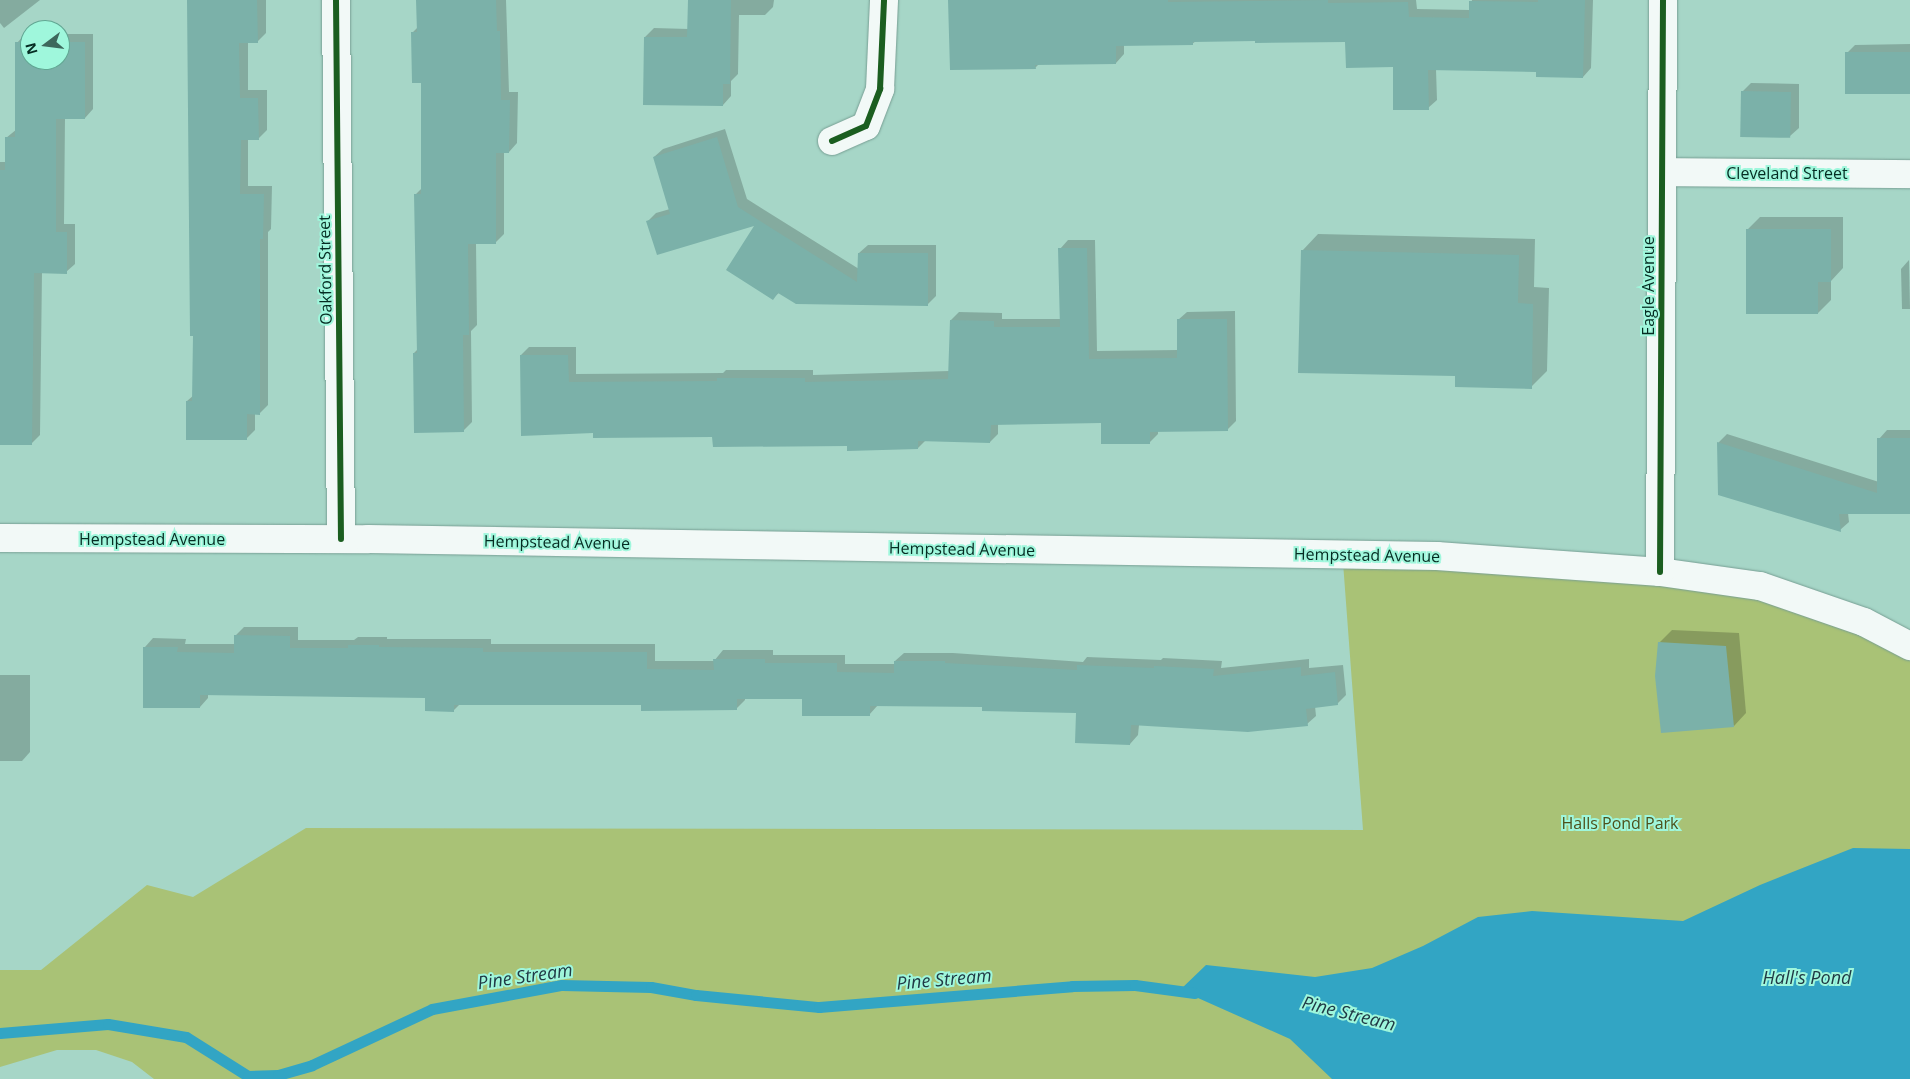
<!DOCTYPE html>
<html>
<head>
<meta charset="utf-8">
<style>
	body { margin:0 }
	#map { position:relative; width:1910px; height:1079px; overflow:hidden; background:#a6d6c7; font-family:"Open Sans",sans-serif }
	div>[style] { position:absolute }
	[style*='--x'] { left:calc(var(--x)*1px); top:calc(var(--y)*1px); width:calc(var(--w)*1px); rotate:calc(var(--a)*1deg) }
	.green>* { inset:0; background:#a9c276 }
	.water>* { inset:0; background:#32a5c4 }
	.shadow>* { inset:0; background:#0003 }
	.stream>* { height:11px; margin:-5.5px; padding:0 5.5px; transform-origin:5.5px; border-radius:5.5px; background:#32a5c4 }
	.building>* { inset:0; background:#7bb1a9; transform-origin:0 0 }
	.roads { filter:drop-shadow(0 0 1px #779e93) drop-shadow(0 0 1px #779e93) }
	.street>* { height:28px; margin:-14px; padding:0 14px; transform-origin:14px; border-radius:14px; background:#f2f9f7 }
	.secondary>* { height:28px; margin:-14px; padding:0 14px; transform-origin:14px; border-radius:14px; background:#f2f9f7 }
	.cycleway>* { height:6px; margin:-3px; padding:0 3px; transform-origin:3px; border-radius:3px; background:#1b5e20 }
	span { translate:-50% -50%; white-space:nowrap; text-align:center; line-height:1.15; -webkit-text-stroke:4px #9ff7dc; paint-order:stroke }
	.street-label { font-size:16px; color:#052c22 }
	.park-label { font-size:16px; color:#4e511b }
	.water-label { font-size:18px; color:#203945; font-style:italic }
	.north { position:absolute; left:20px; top:20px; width:50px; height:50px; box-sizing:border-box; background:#9ff7dc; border:1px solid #61a692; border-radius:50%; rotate:255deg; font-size:14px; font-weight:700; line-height:20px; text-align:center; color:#052c22 }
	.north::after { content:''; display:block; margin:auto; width:18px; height:22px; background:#3d685c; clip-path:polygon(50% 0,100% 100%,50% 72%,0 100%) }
</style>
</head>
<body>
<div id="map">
	<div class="green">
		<div style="clip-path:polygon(1342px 549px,1763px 579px,1910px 640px,1910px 1079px,154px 1079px,132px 1062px,96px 1050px,57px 1050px,0 1067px,0 970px,41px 970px,147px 885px,193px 897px,306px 828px,1363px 830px)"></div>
	</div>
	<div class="water">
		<div style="clip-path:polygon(1853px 848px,1910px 849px,1910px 1079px,1332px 1079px,1290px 1039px,1180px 990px,1206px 965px,1315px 977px,1372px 968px,1423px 946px,1478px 917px,1532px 911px,1683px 921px,1760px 885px)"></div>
	</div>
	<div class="shadow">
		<div style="clip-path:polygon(0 0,40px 0,4px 28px,0 23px)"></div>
		<div style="clip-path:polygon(188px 0,266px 0,266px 33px,257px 42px,248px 42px,248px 90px,267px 90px,267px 130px,259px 138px,248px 138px,248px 186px,272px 186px,271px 229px,268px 232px,268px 405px,260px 413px,255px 413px,255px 430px,247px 438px,187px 401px,194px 395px,194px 334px)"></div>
		<div style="clip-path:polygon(417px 0,506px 0,509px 92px,518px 92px,517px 143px,509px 152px,504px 152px,504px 234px,495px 243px,476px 243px,477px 325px,471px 331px,472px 422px,463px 431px,414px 353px,418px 349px,415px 195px,422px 188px,423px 82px,413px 32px,418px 27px)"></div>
		<div style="clip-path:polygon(689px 0,774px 0,773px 7px,765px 15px,739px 15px,738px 74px,731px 81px,731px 96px,723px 105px,645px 37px,654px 28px,689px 29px)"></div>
		<div style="clip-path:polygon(949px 0,1416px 0,1417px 9px,1470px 10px,1472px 0,1593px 0,1591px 68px,1583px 77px,1537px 71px,1436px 69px,1437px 100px,1428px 108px,1394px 66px,1347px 41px,1196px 41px,1192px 44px,1124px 45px,1124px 54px,1116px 63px,1039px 64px,1035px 68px)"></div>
		<div style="clip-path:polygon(25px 34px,30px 34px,30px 60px,60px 60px,60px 34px,93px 34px,93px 109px,85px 118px,65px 118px,64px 224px,75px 224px,75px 264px,66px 272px,42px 272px,40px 435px,32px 443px,0 443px,0 162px,6px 162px,6px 138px,17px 129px,17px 43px)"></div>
		<div style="clip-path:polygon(1910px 44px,1910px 93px,1846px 54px,1855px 45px)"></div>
		<div style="clip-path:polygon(1751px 83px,1799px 84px,1799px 128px,1790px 136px,1742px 92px)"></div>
		<div style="clip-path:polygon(725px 129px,747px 199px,859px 269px,859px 253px,868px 245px,936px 245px,936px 296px,928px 304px,780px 292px,773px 298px,757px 224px,648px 221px,656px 213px,670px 209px,654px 157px,663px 149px)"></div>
		<div style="clip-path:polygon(1760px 217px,1843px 217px,1843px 268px,1831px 281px,1831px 300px,1818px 313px,1747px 230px)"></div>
		<div style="clip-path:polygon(1318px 234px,1535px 239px,1534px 287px,1549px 288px,1547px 371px,1531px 387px,1456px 375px,1302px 251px)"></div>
		<div style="clip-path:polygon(1068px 240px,1095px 240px,1097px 351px,1178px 350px,1178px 320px,1187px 312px,1235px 311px,1236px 421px,1228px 429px,1158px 430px,1158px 434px,1150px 442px,1102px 422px,998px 424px,998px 434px,990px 442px,926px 440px,918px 448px,714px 436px,594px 432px,521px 355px,529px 347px,576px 347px,576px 374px,723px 373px,726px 370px,813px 370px,813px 375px,949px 371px,951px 320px,959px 312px,1002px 313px,1002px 319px,1061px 319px,1060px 249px)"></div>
		<div style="clip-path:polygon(1909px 260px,1910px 309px,1902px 309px,1901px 269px)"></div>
		<div style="clip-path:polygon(1887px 430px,1910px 430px,1910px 513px,1848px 513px,1849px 522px,1840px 530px,1718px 443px,1727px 434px,1879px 482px,1879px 439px)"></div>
		<div style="clip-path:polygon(244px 627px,298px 627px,298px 640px,354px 640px,358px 637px,387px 637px,387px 639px,491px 639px,491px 644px,655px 644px,655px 661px,714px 661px,723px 650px,773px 650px,773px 655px,845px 655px,845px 664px,895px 664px,895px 661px,904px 653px,953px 653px,1083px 662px,1087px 657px,1161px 660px,1163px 658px,1222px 661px,1221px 668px,1309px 659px,1309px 668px,1343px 665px,1346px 695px,1337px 704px,1315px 706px,1316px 716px,1307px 724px,1139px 725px,1138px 735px,1130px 744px,1077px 712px,984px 706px,878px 705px,869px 715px,803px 697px,745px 697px,745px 700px,736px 709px,642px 704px,460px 704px,454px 710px,426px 697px,208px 694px,208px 698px,200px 707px,145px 647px,153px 638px,186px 639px,185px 644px,235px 644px,235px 636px)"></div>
		<div style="clip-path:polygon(1672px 630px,1739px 633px,1746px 713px,1734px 726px,1659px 643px)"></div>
		<div style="clip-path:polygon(0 675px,30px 675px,30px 752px,22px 761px,0 761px)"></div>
	</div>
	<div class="stream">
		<div style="--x:0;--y:1033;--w:108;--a:-4.8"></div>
		<div style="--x:108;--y:1024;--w:79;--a:9.5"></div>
		<div style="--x:186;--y:1037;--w:73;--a:32.2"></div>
		<div style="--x:248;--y:1076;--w:30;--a:-2"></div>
		<div style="--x:278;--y:1075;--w:35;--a:-16"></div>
		<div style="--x:312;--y:1065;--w:132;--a:-25"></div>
		<div style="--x:432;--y:1009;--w:132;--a:-10.5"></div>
		<div style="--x:562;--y:985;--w:89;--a:1.3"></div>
		<div style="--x:651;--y:987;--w:46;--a:10.1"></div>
		<div style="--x:696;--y:995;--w:124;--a:5.6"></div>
		<div style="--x:819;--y:1007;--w:254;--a:-4.7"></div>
		<div style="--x:1072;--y:986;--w:63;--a:-0.9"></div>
		<div style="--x:1135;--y:985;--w:60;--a:7.7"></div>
	</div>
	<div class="building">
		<div style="clip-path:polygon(187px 0,257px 0,258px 43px,239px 43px,240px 98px,258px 98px,259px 140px,241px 140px,240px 194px,264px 194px,263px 239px,260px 239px,260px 415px,247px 414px,247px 440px,186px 440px,186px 401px,192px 401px,193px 336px,190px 336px)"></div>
		<div style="clip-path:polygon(416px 0,496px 0,497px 31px,500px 31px,501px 100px,510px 100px,509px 153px,496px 153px,496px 244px,468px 244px,469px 335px,463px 335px,464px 432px,414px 433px,413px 353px,417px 353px,414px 194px,421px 194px,421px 83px,412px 83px,411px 32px,417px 32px)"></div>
		<div style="clip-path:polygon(688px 0,731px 0,730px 84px,723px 84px,723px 106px,643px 105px,644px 37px,687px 37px)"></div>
		<div style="clip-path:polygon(948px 0,1168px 0,1168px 2px,1328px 0,1328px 3px,1408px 2px,1409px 17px,1469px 18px,1469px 1px,1538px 2px,1538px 0,1585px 0,1583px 78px,1536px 77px,1536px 72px,1428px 70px,1429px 110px,1393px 110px,1393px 67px,1346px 68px,1345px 42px,1255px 43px,1255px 41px,1193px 42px,1193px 45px,1116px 46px,1116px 64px,1035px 65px,1036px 69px,950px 70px)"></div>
		<div style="clip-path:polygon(15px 42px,30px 42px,30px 60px,60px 60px,60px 42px,85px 42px,85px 119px,56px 119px,56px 232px,67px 232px,67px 274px,34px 273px,32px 445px,0 445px,0 170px,5px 170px,5px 137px,15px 137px)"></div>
		<div style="left:1910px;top:52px;width:42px;height:65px;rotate:90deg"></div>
		<div style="left:1741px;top:91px;width:50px;height:46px;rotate:1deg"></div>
		<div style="clip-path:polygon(717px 137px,738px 207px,857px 282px,858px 253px,928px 253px,928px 306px,796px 304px,778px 293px,773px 300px,726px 270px,754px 226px,657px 255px,646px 221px,670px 214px,653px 157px)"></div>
		<div style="clip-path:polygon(1746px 229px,1831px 229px,1831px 282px,1818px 282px,1818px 314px,1746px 314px)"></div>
		<div style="clip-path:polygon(1058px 248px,1087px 248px,1089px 359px,1177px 358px,1177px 319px,1227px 319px,1228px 431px,1150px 432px,1150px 444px,1101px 444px,1101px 423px,991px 425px,990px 443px,918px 441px,918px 449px,847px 451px,847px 446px,713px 447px,712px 437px,593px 438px,593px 433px,521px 436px,520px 355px,568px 355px,569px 382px,717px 381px,717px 378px,805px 378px,805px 382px,948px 379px,950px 320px,994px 321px,994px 327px,1060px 327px)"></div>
		<div style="clip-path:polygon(1301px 250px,1519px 255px,1518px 303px,1533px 304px,1532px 389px,1455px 387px,1455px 376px,1298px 373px)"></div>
		<div style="clip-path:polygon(1877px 438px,1910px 438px,1910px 514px,1839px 514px,1841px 532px,1718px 495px,1717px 442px,1877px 493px)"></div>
		<div style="clip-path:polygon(234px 635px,290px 636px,290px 648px,348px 648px,348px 645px,379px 645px,379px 647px,483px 648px,483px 652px,647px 652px,647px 669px,714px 670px,713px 659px,765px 659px,765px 663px,837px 663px,837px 672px,894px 673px,894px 661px,945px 661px,945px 663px,1077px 670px,1077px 665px,1154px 668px,1154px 666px,1214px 669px,1213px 676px,1301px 667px,1301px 676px,1335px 672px,1338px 705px,1306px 709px,1308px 726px,1248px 732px,1131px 725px,1130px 745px,1075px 743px,1076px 713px,982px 711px,982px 707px,870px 706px,870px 716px,802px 716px,802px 699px,737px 699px,737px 710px,641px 711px,641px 705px,454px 705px,454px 712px,425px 711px,425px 698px,200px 695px,200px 708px,143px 708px,143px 647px,178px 647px,177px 652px,234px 653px)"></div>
		<div style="clip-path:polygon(1658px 642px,1726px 646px,1734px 727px,1661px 733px,1655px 676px)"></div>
	</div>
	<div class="roads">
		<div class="street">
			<div style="--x:336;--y:0;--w:539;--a:89.47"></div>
			<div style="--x:832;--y:141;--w:37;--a:-24"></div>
			<div style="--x:866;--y:126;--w:40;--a:-69"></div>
			<div style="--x:880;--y:89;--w:89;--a:-87.4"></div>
			<div style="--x:1663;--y:172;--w:247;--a:0.5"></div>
		</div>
		<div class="secondary">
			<div style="--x:0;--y:538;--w:368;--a:0.2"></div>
			<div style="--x:368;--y:539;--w:1069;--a:0.91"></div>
			<div style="--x:1437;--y:556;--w:224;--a:4.1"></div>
			<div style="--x:1660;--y:572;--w:101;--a:8"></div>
			<div style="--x:1760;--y:586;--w:110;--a:19.1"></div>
			<div style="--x:1864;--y:622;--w:52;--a:27.6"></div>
			<div style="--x:1660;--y:572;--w:572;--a:-89.7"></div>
		</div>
	</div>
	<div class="cycleway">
		<div style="--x:336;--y:0;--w:539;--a:89.47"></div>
		<div style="--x:832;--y:141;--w:37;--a:-24"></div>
		<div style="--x:866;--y:126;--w:40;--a:-69"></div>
		<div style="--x:880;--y:89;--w:89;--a:-87.4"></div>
		<div style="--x:1660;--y:572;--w:572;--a:-89.7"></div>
	</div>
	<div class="street-label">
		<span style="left:1787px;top:173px">Cleveland Street</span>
		<span style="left:325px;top:270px;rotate:-91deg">Oakford Street</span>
		<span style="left:1648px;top:286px;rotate:-90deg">Eagle Avenue</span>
		<span style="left:152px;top:539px">Hempstead Avenue</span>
		<span style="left:557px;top:542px;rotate:1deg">Hempstead Avenue</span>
		<span style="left:962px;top:549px;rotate:1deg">Hempstead Avenue</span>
		<span style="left:1367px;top:555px;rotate:1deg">Hempstead Avenue</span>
	</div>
	<div class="park-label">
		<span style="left:1620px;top:823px">Halls Pond Park</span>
	</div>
	<div class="water-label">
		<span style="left:525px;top:976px;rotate:-8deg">Pine Stream</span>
		<span style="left:1807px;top:977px">Hall's Pond</span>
		<span style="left:944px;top:979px;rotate:-5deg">Pine Stream</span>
		<span style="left:1349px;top:1013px;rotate:14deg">Pine Stream</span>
	</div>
	<div class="north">N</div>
</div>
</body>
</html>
